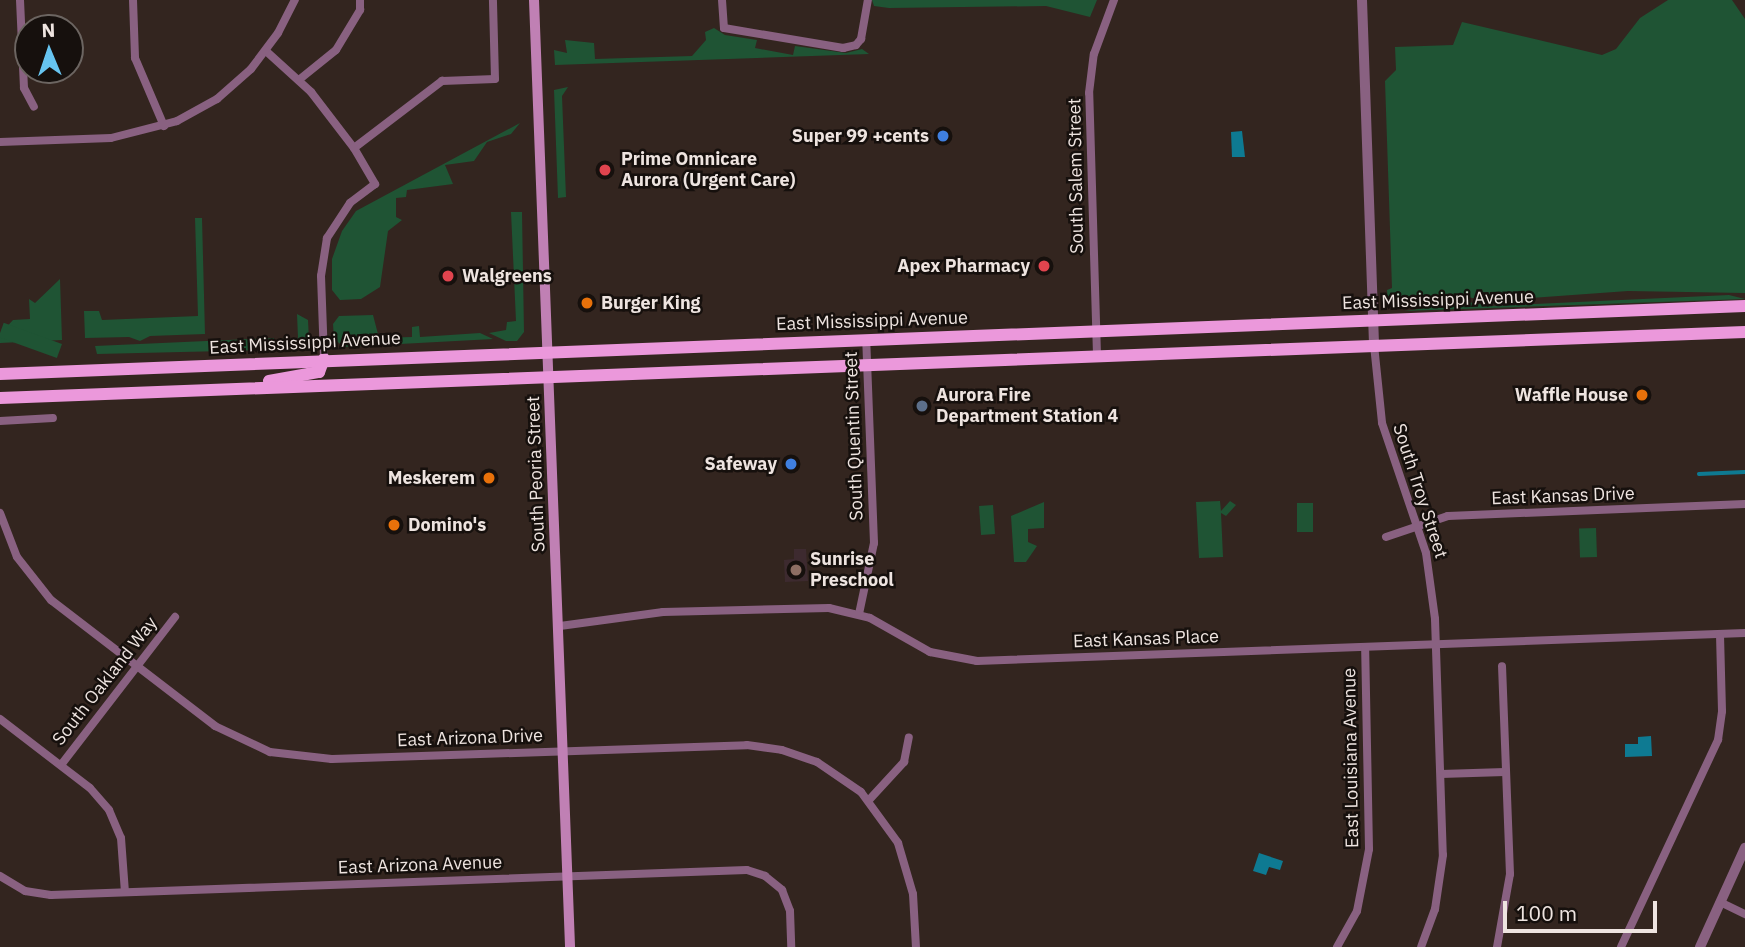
<!DOCTYPE html>
<html>
<head>
<meta charset="utf-8">
<style>
	body { margin:0 }
	#map { position:relative; width:1745px; height:947px; overflow:hidden; background:#33251f; font-family:"IBM Plex Sans",sans-serif }
	div>[style] { position:absolute }
	[style*='--x'] { left:calc(var(--x)*1px); top:calc(var(--y)*1px); width:calc(var(--w)*1px); rotate:calc(var(--a)*1deg) }
	.education>* { inset:0; background:#3d2a2f }
	.green>* { inset:0; background:#1f5434; transform-origin:0 0 }
	.water>* { inset:0; background:#0e7a92 }
	.stream>* { height:3.5px; margin:-1.75px; padding:0 1.75px; transform-origin:1.75px; border-radius:1.75px; background:#0e7a92 }
	.minor>* { height:8px; margin:-4px; padding:0 4px; transform-origin:4px; border-radius:4px; background:#896181 }
	.tertiary>* { height:10px; margin:-5px; padding:0 5px; transform-origin:5px; border-radius:5px; background:#896181 }
	.secondary>* { height:10px; margin:-5px; padding:0 5px; transform-origin:5px; border-radius:5px; background:#c080b4 }
	.primary>* { height:12px; margin:-6px; padding:0 6px; transform-origin:6px; border-radius:6px; background:#eb98db }
	.dots>* { width:19px; height:19px; translate:-50% -50%; box-sizing:border-box; border:4px solid #16100d; border-radius:50% }
	span { translate:-50% -50%; white-space:nowrap; text-align:center; line-height:1.15; -webkit-text-stroke:5px #16100d; paint-order:stroke }
	.poi-label { font-size:18px; color:#eee4e0; font-weight:700 }
	.right { translate:-100% -50%; text-align:right }
	.left { translate:0 -50%; text-align:left }
	.street-label { font-size:18px; color:#eee4e0 }
	.north { position:absolute; left:14px; top:14px; width:70px; height:70px; box-sizing:border-box; background:#16100d; border:2px solid #6c6561; border-radius:50%; rotate:358deg; font-size:19px; font-weight:700; line-height:28px; text-align:center; color:#eee4e0 }
	.north::after { content:''; display:block; margin:auto; width:24px; height:32px; background:#67c4f0; clip-path:polygon(50% 0,100% 100%,50% 72%,0 100%) }
	.scale { position:absolute; left:1503px; top:901px; width:154px; height:32px; box-sizing:border-box; border:4px solid #eee4e0; border-top:0; padding-left:9px; font-size:21px; line-height:24px; white-space:nowrap; color:#eee4e0; -webkit-text-stroke:5px #16100d; paint-order:stroke }
</style>
</head>
<body>
<div id="map">
	<div class="education">
		<div style="clip-path:polygon(794px 549px,806px 549px,808px 581px,785px 582px,784px 560px,794px 559px)"></div>
	</div>
	<div class="green">
		<div style="clip-path:polygon(872px 0,1097px 0,1090px 17px,1046px 6px,889px 8px,874px 6px)"></div>
		<div style="clip-path:polygon(1668px 0,1732px 0,1745px 19px,1745px 293px,1628px 291px,1489px 301px,1467px 297px,1388px 306px,1387px 290px,1392px 288px,1385px 81px,1396px 70px,1395px 47px,1453px 45px,1462px 22px,1602px 55px,1616px 49px,1640px 18px)"></div>
		<div style="clip-path:polygon(714px 28px,725px 35px,757px 40px,755px 48px,793px 55px,795px 46px,846px 53px,862px 49px,869px 54px,555px 65px,554px 50px,567px 53px,565px 40px,594px 43px,595px 59px,692px 56px,706px 40px,705px 32px)"></div>
		<div style="clip-path:polygon(568px 87px,562px 96px,566px 197px,558px 198px,554px 90px)"></div>
		<div style="clip-path:polygon(520px 123px,511px 134px,487px 142px,474px 161px,445px 165px,453px 184px,407px 190px,406px 197px,396px 198px,396px 217px,402px 220px,388px 231px,380px 287px,361px 299px,340px 300px,332px 290px,332px 259px,342px 231px,356px 211px)"></div>
		<div style="clip-path:polygon(511px 212px,522px 212px,524px 332px,517px 341px,506px 341px,489px 333px,506px 330px,507px 322px,516px 321px)"></div>
		<div style="clip-path:polygon(195px 218px,202px 218px,205px 334px,150px 336px,140px 341px,129px 337px,85px 338px,84px 311px,99px 311px,102px 320px,198px 316px)"></div>
		<div style="clip-path:polygon(60px 279px,62px 340px,0 343px,0 334px,13px 320px,30px 319px,29px 299px,35px 303px)"></div>
		<div style="clip-path:polygon(1729px 295px,1745px 299px,1404px 311px,1468px 302px,1490px 306px)"></div>
		<div style="clip-path:polygon(297px 314px,308px 320px,309px 340px,298px 349px,281px 350px,278px 339px,298px 338px)"></div>
		<div style="clip-path:polygon(373px 315px,379px 338px,412px 337px,412px 327px,419px 326px,420px 337px,480px 333px,493px 339px,344px 347px,334px 339px,333px 324px,339px 316px)"></div>
		<div style="clip-path:polygon(274px 338px,272px 350px,97px 354px,95px 346px)"></div>
		<div style="left:62px;top:344px;width:15px;height:62px;rotate:110deg"></div>
		<div style="clip-path:polygon(1220px 501px,1221px 511px,1230px 501px,1236px 505px,1226px 516px,1221px 513px,1223px 557px,1199px 558px,1196px 502px)"></div>
		<div style="clip-path:polygon(1044px 502px,1044px 528px,1028px 529px,1028px 542px,1037px 546px,1026px 562px,1014px 562px,1011px 516px)"></div>
		<div style="left:1297px;top:503px;width:16px;height:29px"></div>
		<div style="left:993px;top:505px;width:29px;height:14px;rotate:86deg"></div>
		<div style="left:1596px;top:528px;width:29px;height:17px;rotate:88deg"></div>
	</div>
	<div class="water">
		<div style="clip-path:polygon(1242px 131px,1245px 157px,1232px 157px,1231px 132px)"></div>
		<div style="clip-path:polygon(1651px 736px,1652px 756px,1625px 757px,1625px 744px,1638px 744px,1638px 737px)"></div>
		<div style="clip-path:polygon(1259px 853px,1283px 861px,1280px 870px,1269px 867px,1266px 875px,1253px 871px)"></div>
	</div>
	<div class="stream">
		<div style="--x:1699;--y:474;--w:46;--a:-2.5"></div>
	</div>
	<div class="minor">
		<div style="--x:20;--y:0;--w:88;--a:87.4"></div>
		<div style="--x:24;--y:88;--w:21;--a:62"></div>
		<div style="--x:133;--y:0;--w:58;--a:88"></div>
		<div style="--x:135;--y:58;--w:74;--a:66.9"></div>
		<div style="--x:722;--y:0;--w:28;--a:86"></div>
		<div style="--x:724;--y:28;--w:121;--a:9.5"></div>
		<div style="--x:843;--y:48;--w:13;--a:-13"></div>
		<div style="--x:856;--y:45;--w:8;--a:-50"></div>
		<div style="--x:861;--y:39;--w:40;--a:-80"></div>
		<div style="--x:266;--y:51;--w:61;--a:42.3"></div>
		<div style="--x:311;--y:92;--w:71;--a:52.5"></div>
		<div style="--x:354;--y:148;--w:42;--a:59.7"></div>
		<div style="--x:375;--y:184;--w:31;--a:143"></div>
		<div style="--x:350;--y:203;--w:42;--a:123.3"></div>
		<div style="--x:327;--y:238;--w:38;--a:99"></div>
		<div style="--x:321;--y:276;--w:83;--a:87.9"></div>
		<div style="--x:300;--y:79;--w:46;--a:-38.9"></div>
		<div style="--x:336;--y:50;--w:47;--a:-59"></div>
		<div style="--x:360;--y:10;--w:10;--a:-90"></div>
		<div style="--x:0;--y:142;--w:111;--a:-2.1"></div>
		<div style="--x:111;--y:138;--w:68;--a:-14.4"></div>
		<div style="--x:177;--y:121;--w:46;--a:-28.8"></div>
		<div style="--x:217;--y:99;--w:45;--a:-41.4"></div>
		<div style="--x:251;--y:69;--w:45;--a:-53.1"></div>
		<div style="--x:278;--y:33;--w:37;--a:-63"></div>
		<div style="--x:354;--y:148;--w:111;--a:-37.3"></div>
		<div style="--x:442;--y:81;--w:53;--a:-2.2"></div>
		<div style="--x:495;--y:79;--w:79;--a:-91.5"></div>
		<div style="--x:1374;--y:345;--w:78;--a:84.1"></div>
		<div style="--x:1382;--y:423;--w:137;--a:71.3"></div>
		<div style="--x:1426;--y:553;--w:67;--a:82.2"></div>
		<div style="--x:1435;--y:619;--w:236;--a:88.1"></div>
		<div style="--x:1443;--y:855;--w:55;--a:98.4"></div>
		<div style="--x:1435;--y:909;--w:40;--a:110.2"></div>
		<div style="--x:1097;--y:355;--w:262;--a:-91.7"></div>
		<div style="--x:1089;--y:93;--w:39;--a:-83"></div>
		<div style="--x:1094;--y:54;--w:58;--a:-69.7"></div>
		<div style="--x:0;--y:421;--w:53;--a:-3.2"></div>
		<div style="--x:0;--y:513;--w:47;--a:68.9"></div>
		<div style="--x:17;--y:557;--w:55;--a:51.7"></div>
		<div style="--x:51;--y:600;--w:207;--a:37.5"></div>
		<div style="--x:215;--y:726;--w:61;--a:25.3"></div>
		<div style="--x:270;--y:752;--w:62;--a:6.4"></div>
		<div style="--x:332;--y:759;--w:415;--a:-1.9"></div>
		<div style="--x:747;--y:745;--w:35;--a:8"></div>
		<div style="--x:782;--y:750;--w:37;--a:19"></div>
		<div style="--x:817;--y:762;--w:53;--a:34.3"></div>
		<div style="--x:861;--y:792;--w:63;--a:54"></div>
		<div style="--x:898;--y:843;--w:53;--a:73.6"></div>
		<div style="--x:913;--y:894;--w:53;--a:86.8"></div>
		<div style="--x:1386;--y:537;--w:65;--a:-18.7"></div>
		<div style="--x:1448;--y:516;--w:297;--a:-2.3"></div>
		<div style="--x:859;--y:614;--w:73;--a:-78.1"></div>
		<div style="--x:874;--y:543;--w:204;--a:-92.2"></div>
		<div style="--x:560;--y:626;--w:104;--a:-7.7"></div>
		<div style="--x:663;--y:612;--w:166;--a:-1.4"></div>
		<div style="--x:829;--y:608;--w:42;--a:13.7"></div>
		<div style="--x:870;--y:618;--w:69;--a:29.5"></div>
		<div style="--x:930;--y:652;--w:48;--a:10.8"></div>
		<div style="--x:977;--y:661;--w:769;--a:-2.09"></div>
		<div style="--x:0;--y:719;--w:113;--a:37.5"></div>
		<div style="--x:90;--y:788;--w:29;--a:49"></div>
		<div style="--x:109;--y:810;--w:30;--a:67"></div>
		<div style="--x:121;--y:838;--w:54;--a:85.8"></div>
		<div style="--x:61;--y:765;--w:187;--a:-52.4"></div>
		<div style="--x:1441;--y:774;--w:64;--a:-1.8"></div>
		<div style="--x:869;--y:800;--w:52;--a:-47.4"></div>
		<div style="--x:904;--y:762;--w:25;--a:-79"></div>
		<div style="--x:0;--y:876;--w:29;--a:31"></div>
		<div style="--x:25;--y:891;--w:26;--a:9"></div>
		<div style="--x:51;--y:895;--w:696;--a:-2.06"></div>
		<div style="--x:747;--y:870;--w:19;--a:18"></div>
		<div style="--x:765;--y:876;--w:22;--a:39"></div>
		<div style="--x:782;--y:890;--w:22;--a:69"></div>
		<div style="--x:790;--y:911;--w:36;--a:88"></div>
		<div style="--x:1720;--y:902;--w:28;--a:26"></div>
		<div style="--x:1337;--y:947;--w:41;--a:-60.9"></div>
		<div style="--x:1357;--y:911;--w:63;--a:-79"></div>
		<div style="--x:1369;--y:849;--w:202;--a:-91.1"></div>
		<div style="--x:1497;--y:947;--w:74;--a:-79.9"></div>
		<div style="--x:1510;--y:874;--w:208;--a:-92.2"></div>
		<div style="--x:1621;--y:947;--w:229;--a:-64.9"></div>
		<div style="--x:1718;--y:740;--w:29;--a:-82"></div>
		<div style="--x:1722;--y:711;--w:77;--a:-91.5"></div>
	</div>
	<div class="tertiary">
		<div style="--x:1362;--y:0;--w:345;--a:88"></div>
		<div style="--x:1700;--y:947;--w:109;--a:-65.6"></div>
	</div>
	<div class="secondary">
		<div style="--x:534;--y:0;--w:948;--a:87.82"></div>
	</div>
	<div class="primary">
		<div style="--x:0;--y:374;--w:1746;--a:-2.23"></div>
		<div style="--x:269;--y:381;--w:51;--a:-10.2"></div>
		<div style="--x:319;--y:372;--w:14;--a:-69"></div>
		<div style="--x:0;--y:398;--w:1746;--a:-2.17"></div>
	</div>
	<div class="dots">
		<div style="left:943px;top:136px;background:#3f7fe0"></div>
		<div style="left:605px;top:170px;background:#e0444e"></div>
		<div style="left:1044px;top:266px;background:#e0444e"></div>
		<div style="left:448px;top:276px;background:#e0444e"></div>
		<div style="left:587px;top:303px;background:#e8710a"></div>
		<div style="left:1642px;top:395px;background:#e8710a"></div>
		<div style="left:922px;top:406px;background:#5c6f8a"></div>
		<div style="left:791px;top:464px;background:#3f7fe0"></div>
		<div style="left:489px;top:478px;background:#e8710a"></div>
		<div style="left:394px;top:525px;background:#e8710a"></div>
		<div style="left:796px;top:570px;background:#8d6e63"></div>
	</div>
	<div class="poi-label">
		<span class="right" style="left:929px;top:136px">Super 99 +cents</span>
		<span class="left" style="left:621px;top:170px">Prime Omnicare<br>Aurora (Urgent Care)</span>
		<span class="right" style="left:1030px;top:266px">Apex Pharmacy</span>
		<span class="left" style="left:462px;top:276px">Walgreens</span>
		<span class="left" style="left:601px;top:303px">Burger King</span>
		<span class="right" style="left:1628px;top:395px">Waffle House</span>
		<span class="left" style="left:936px;top:406px">Aurora Fire<br>Department Station 4</span>
		<span class="right" style="left:777px;top:464px">Safeway</span>
		<span class="right" style="left:475px;top:478px">Meskerem</span>
		<span class="left" style="left:408px;top:525px">Domino's</span>
		<span class="left" style="left:810px;top:570px">Sunrise<br>Preschool</span>
	</div>
	<div class="street-label">
		<span style="left:1076px;top:176px;rotate:-91deg">South Salem Street</span>
		<span style="left:1438px;top:300px;rotate:-2deg">East Mississippi Avenue</span>
		<span style="left:872px;top:321px;rotate:-2deg">East Mississippi Avenue</span>
		<span style="left:305px;top:343px;rotate:-3deg">East Mississippi Avenue</span>
		<span style="left:854px;top:436px;rotate:-92deg">South Quentin Street</span>
		<span style="left:536px;top:474px;rotate:-92deg">South Peoria Street</span>
		<span style="left:1420px;top:491px;rotate:72deg">South Troy Street</span>
		<span style="left:1563px;top:496px;rotate:-2deg">East Kansas Drive</span>
		<span style="left:1146px;top:639px;rotate:-2deg">East Kansas Place</span>
		<span style="left:105px;top:681px;rotate:-52deg">South Oakland Way</span>
		<span style="left:470px;top:738px;rotate:-2deg">East Arizona Drive</span>
		<span style="left:1351px;top:758px;rotate:-91deg">East Louisiana Avenue</span>
		<span style="left:420px;top:865px;rotate:-2deg">East Arizona Avenue</span>
	</div>
	<div class="north">N</div>
	<div class="scale">100 m</div>
</div>
</body>
</html>
